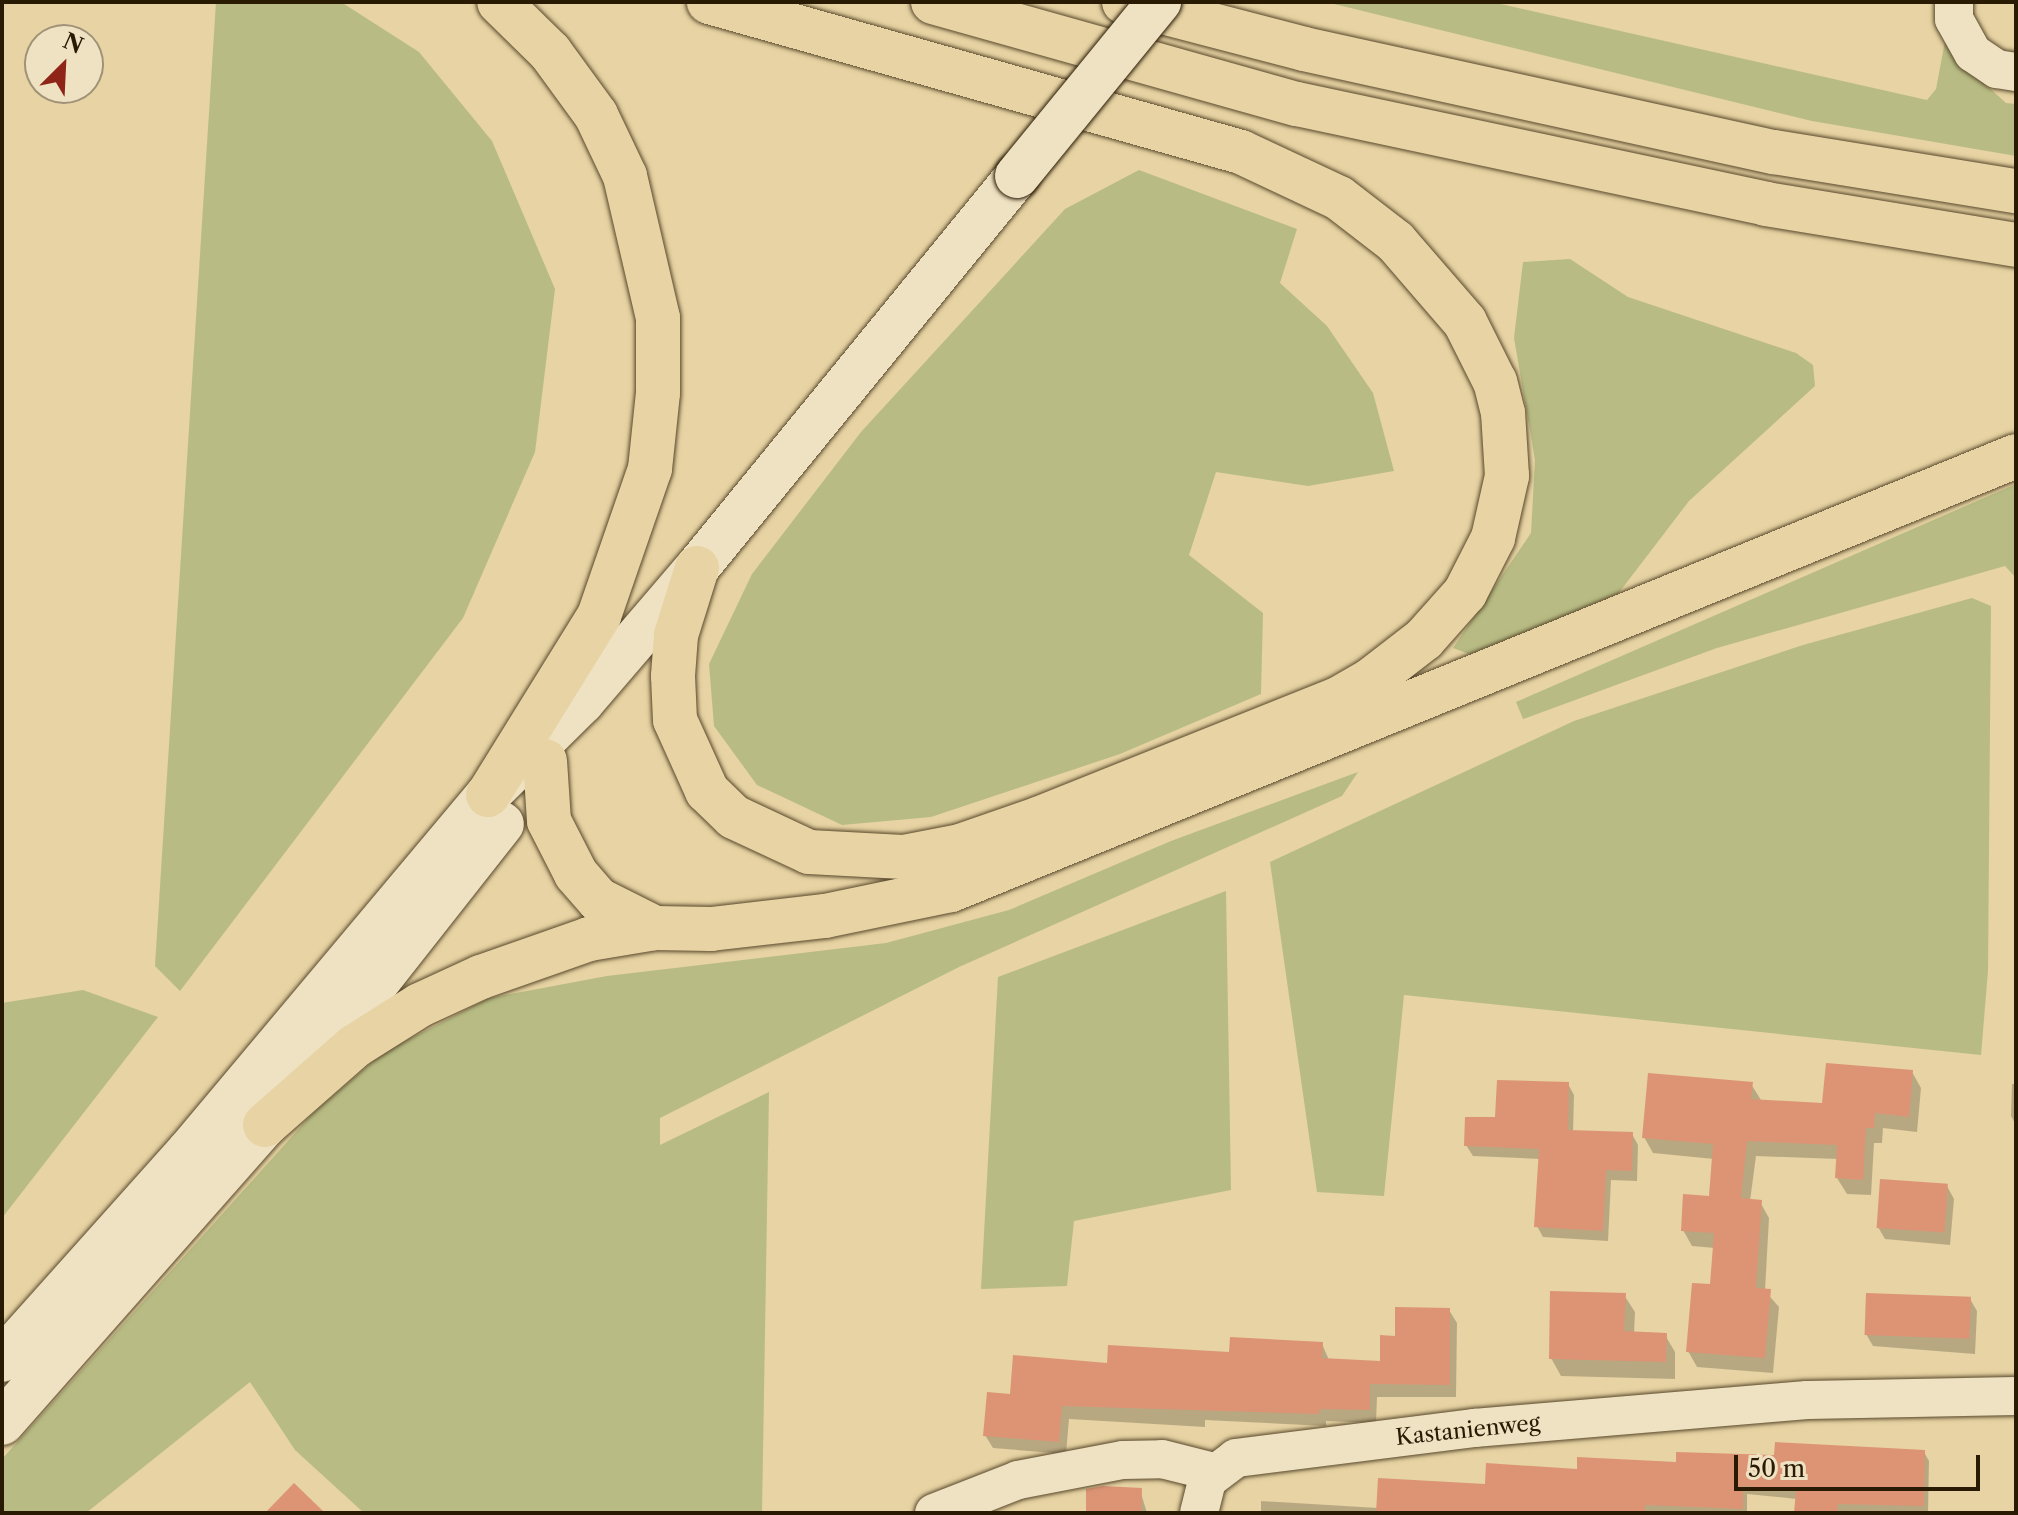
<!DOCTYPE html>
<html>
<head>
<meta charset="utf-8">
<style>
	body { margin:0 }
	#map { position:relative; width:2018px; height:1515px; overflow:hidden; background:#e7d3a3; font-family:"Libre Caslon Text",serif }
	div>[style] { position:absolute }
	[style*='--x'] { left:calc(var(--x)*1px); top:calc(var(--y)*1px); width:calc(var(--w)*1px); rotate:calc(var(--a)*1deg) }
	.green>* { inset:0; background:#b8bc84 }
	.shadow>* { inset:0; background:#0003 }
	.building>* { inset:0; background:#dc9475; transform-origin:0 0 }
	.roads { filter:drop-shadow(0 0 2px #58482c) drop-shadow(0 0 2px #58482c) }
	.minor>* { height:38px; margin:-19px; padding:0 19px; transform-origin:19px; border-radius:19px; background:#efe2c3 }
	.secondary>* { height:44px; margin:-22px; padding:0 22px; transform-origin:22px; border-radius:22px; background:#efe2c3 }
	.motorway>* { height:44px; margin:-22px; padding:0 22px; transform-origin:22px; border-radius:22px; background:#e7d3a3 }
	.bridges { filter:drop-shadow(0 0 2px #291a04) drop-shadow(0 0 2px #291a04) }
	.secondary-bridge>* { height:44px; margin:-22px; padding:0 22px; transform-origin:22px; border-radius:22px; background:#efe2c3 }
	span { translate:-50% -50%; white-space:nowrap; text-align:center; line-height:1.15; -webkit-text-stroke:6px #efe2c3; paint-order:stroke }
	.street-label { font-size:22px; color:#291a04 }
	.frame { position:absolute; inset:0; border:4px solid #291a04; pointer-events:none }
	.north { position:absolute; left:24px; top:24px; width:80px; height:80px; box-sizing:border-box; background:#efe2c3; border:2px solid #a09277; border-radius:50%; rotate:24deg; font-size:22px; font-weight:700; line-height:32px; text-align:center; color:#291a04 }
	.north::after { content:''; display:block; margin:auto; width:28px; height:36px; background:#8f2418; clip-path:polygon(50% 0,100% 100%,50% 72%,0 100%) }
	.scale { position:absolute; left:1734px; top:1455px; width:246px; height:36px; box-sizing:border-box; border:4px solid #291a04; border-top:0; padding-left:10px; font-size:24px; line-height:28px; white-space:nowrap; color:#291a04; -webkit-text-stroke:6px #efe2c3; paint-order:stroke }
</style>
</head>
<body>
<div id="map">
	<div class="green">
		<div style="clip-path:polygon(216px 2px,341px 2px,419px 52px,492px 141px,555px 289px,535px 452px,463px 618px,180px 991px,155px 966px)"></div>
		<div style="clip-path:polygon(1326px 2px,1492px 2px,1927px 100px,1936px 89px,1946px 36px,1963px 64px,2006px 103px,2016px 104px,2016px 156px,1812px 121px)"></div>
		<div style="clip-path:polygon(1139px 170px,1297px 229px,1280px 283px,1327px 326px,1373px 393px,1394px 471px,1308px 486px,1216px 472px,1189px 555px,1263px 613px,1261px 694px,1120px 754px,931px 817px,842px 825px,757px 785px,714px 726px,709px 664px,752px 574px,861px 432px,1065px 209px)"></div>
		<div style="clip-path:polygon(1570px 259px,1628px 297px,1796px 353px,1813px 365px,1815px 386px,1689px 501px,1608px 607px,1474px 656px,1453px 648px,1531px 533px,1535px 460px,1514px 338px,1523px 262px)"></div>
		<div style="clip-path:polygon(2016px 484px,2016px 578px,2005px 566px,1717px 648px,1523px 719px,1516px 702px)"></div>
		<div style="clip-path:polygon(1972px 598px,1991px 606px,1988px 971px,1981px 1055px,1404px 995px,1384px 1196px,1317px 1192px,1270px 862px,1574px 721px,1803px 645px)"></div>
		<div style="clip-path:polygon(1358px 772px,1342px 796px,959px 967px,660px 1118px,660px 1145px,769px 1092px,762px 1513px,364px 1513px,295px 1450px,250px 1382px,86px 1513px,2px 1513px,2px 1459px,313px 1113px,384px 1052px,489px 998px,607px 976px,886px 943px,1009px 910px,1171px 841px)"></div>
		<div style="clip-path:polygon(1226px 891px,1231px 1190px,1074px 1221px,1067px 1286px,981px 1289px,998px 977px)"></div>
		<div style="clip-path:polygon(83px 990px,158px 1017px,2px 1218px,2px 1003px)"></div>
	</div>
	<div class="shadow">
		<div style="clip-path:polygon(1912px 1072px,1921px 1088px,1917px 1132px,1883px 1128px,1882px 1143px,1874px 1143px,1871px 1195px,1847px 1194px,1837px 1178px,1838px 1159px,1756px 1156px,1750px 1201px,1760px 1202px,1769px 1218px,1765px 1291px,1779px 1307px,1773px 1373px,1697px 1367px,1688px 1351px,1712px 1287px,1715px 1248px,1692px 1246px,1683px 1230px,1711px 1199px,1714px 1159px,1653px 1153px,1644px 1137px,1751px 1084px,1761px 1100px,1824px 1106px)"></div>
		<div style="clip-path:polygon(1568px 1084px,1574px 1095px,1573px 1133px,1632px 1134px,1638px 1145px,1637px 1181px,1611px 1180px,1608px 1241px,1543px 1237px,1537px 1226px,1541px 1159px,1473px 1156px,1466px 1145px,1497px 1119px)"></div>
		<div style="clip-path:polygon(2012px 1084px,2016px 1084px,2016px 1125px,2011px 1116px)"></div>
		<div style="clip-path:polygon(1947px 1186px,1954px 1199px,1950px 1245px,1885px 1239px,1878px 1227px)"></div>
		<div style="clip-path:polygon(1624px 1295px,1635px 1312px,1634px 1334px,1665px 1335px,1675px 1352px,1675px 1379px,1561px 1376px,1551px 1358px)"></div>
		<div style="clip-path:polygon(1970px 1299px,1977px 1311px,1975px 1354px,1873px 1346px,1866px 1334px)"></div>
		<div style="clip-path:polygon(1449px 1310px,1457px 1323px,1456px 1397px,1377px 1397px,1376px 1423px,1326px 1421px,1326px 1426px,1205px 1420px,1205px 1427px,1069px 1419px,1066px 1454px,993px 1448px,985px 1435px,1012px 1396px,1109px 1366px,1322px 1344px,1329px 1360px,1382px 1363px,1397px 1338px)"></div>
		<div style="clip-path:polygon(1924px 1452px,1929px 1461px,1928px 1513px,1797px 1513px,1797px 1499px,1747px 1494px,1747px 1513px,1261px 1513px,1261px 1501px,1378px 1508px,1579px 1471px)"></div>
		<div style="clip-path:polygon(1140px 1490px,1147px 1513px,1088px 1513px)"></div>
	</div>
	<div class="building">
		<div style="clip-path:polygon(1826px 1063px,1913px 1070px,1909px 1117px,1875px 1113px,1874px 1128px,1866px 1128px,1863px 1180px,1835px 1178px,1837px 1145px,1747px 1141px,1741px 1198px,1762px 1200px,1756px 1288px,1771px 1289px,1765px 1358px,1686px 1352px,1692px 1283px,1710px 1284px,1714px 1233px,1681px 1231px,1683px 1194px,1709px 1196px,1713px 1144px,1642px 1138px,1648px 1073px,1753px 1082px,1751px 1099px,1822px 1103px)"></div>
		<div style="clip-path:polygon(1497px 1080px,1569px 1082px,1568px 1130px,1633px 1132px,1632px 1171px,1606px 1170px,1603px 1231px,1534px 1227px,1539px 1149px,1464px 1146px,1465px 1117px,1495px 1117px)"></div>
		<div style="left:1880px;top:1179px;width:68px;height:49px;rotate:4deg"></div>
		<div style="clip-path:polygon(1550px 1291px,1626px 1293px,1624px 1331px,1667px 1333px,1666px 1362px,1549px 1359px)"></div>
		<div style="left:1866px;top:1293px;width:105px;height:42px;rotate:2deg"></div>
		<div style="clip-path:polygon(1395px 1307px,1450px 1308px,1450px 1385px,1370px 1384px,1370px 1410px,1320px 1409px,1319px 1414px,1062px 1406px,1059px 1442px,983px 1436px,987px 1392px,1010px 1394px,1013px 1355px,1107px 1363px,1108px 1345px,1229px 1352px,1230px 1337px,1323px 1342px,1322px 1358px,1380px 1361px,1380px 1335px,1395px 1336px)"></div>
		<div style="clip-path:polygon(1775px 1442px,1925px 1450px,1924px 1506px,1838px 1504px,1837px 1513px,1794px 1513px,1796px 1491px,1743px 1486px,1743px 1509px,1645px 1505px,1645px 1513px,1376px 1513px,1378px 1478px,1485px 1484px,1486px 1463px,1577px 1469px,1577px 1457px,1676px 1462px,1676px 1452px,1774px 1455px)"></div>
		<div style="clip-path:polygon(294px 1483px,325px 1513px,265px 1513px)"></div>
		<div style="clip-path:polygon(1103px 1486px,1142px 1488px,1141px 1513px,1086px 1513px,1086px 1489px)"></div>
	</div>
	<div class="roads">
		<div class="minor">
			<div style="--x:1954;--y:2;--w:17;--a:90"></div>
			<div style="--x:1954;--y:19;--w:39;--a:61"></div>
			<div style="--x:1973;--y:53;--w:29;--a:34"></div>
			<div style="--x:1997;--y:69;--w:19;--a:9"></div>
			<div style="--x:934;--y:1513;--w:90;--a:-21.4"></div>
			<div style="--x:1018;--y:1480;--w:107;--a:-10.8"></div>
			<div style="--x:1123;--y:1460;--w:39;--a:-1"></div>
			<div style="--x:1162;--y:1459;--w:54;--a:14"></div>
			<div style="--x:1199;--y:1513;--w:34;--a:-76"></div>
			<div style="--x:1207;--y:1480;--w:36;--a:-37"></div>
			<div style="--x:1236;--y:1458;--w:240;--a:-7.2"></div>
			<div style="--x:1474;--y:1428;--w:334;--a:-4.8"></div>
			<div style="--x:1807;--y:1400;--w:209;--a:-1.1"></div>
		</div>
		<div class="secondary">
			<div style="--x:2;--y:1360;--w:280;--a:-48.2"></div>
			<div style="--x:189;--y:1151;--w:465;--a:-50"></div>
			<div style="--x:488;--y:795;--w:132;--a:-44.7"></div>
			<div style="--x:582;--y:702;--w:177;--a:-49.4"></div>
			<div style="--x:697;--y:568;--w:506;--a:-50.77"></div>
			<div style="--x:2;--y:1423;--w:397;--a:-48.6"></div>
			<div style="--x:265;--y:1125;--w:383;--a:-51.8"></div>
		</div>
		<div class="motorway">
			<div style="--x:933;--y:2;--w:378;--a:15.7"></div>
			<div style="--x:1297;--y:104;--w:480;--a:12"></div>
			<div style="--x:1766;--y:204;--w:253;--a:9.3"></div>
			<div style="--x:1124;--y:2;--w:186;--a:14.6"></div>
			<div style="--x:1304;--y:49;--w:481;--a:12.4"></div>
			<div style="--x:1774;--y:152;--w:245;--a:9.2"></div>
			<div style="--x:697;--y:568;--w:70;--a:107.4"></div>
			<div style="--x:676;--y:635;--w:41;--a:94.2"></div>
			<div style="--x:673;--y:676;--w:44;--a:87.4"></div>
			<div style="--x:675;--y:720;--w:78;--a:65.7"></div>
			<div style="--x:707;--y:791;--w:37;--a:44"></div>
			<div style="--x:734;--y:817;--w:83;--a:25"></div>
			<div style="--x:809;--y:852;--w:94;--a:3"></div>
			<div style="--x:903;--y:857;--w:58;--a:-10.9"></div>
			<div style="--x:960;--y:846;--w:83;--a:-19.1"></div>
			<div style="--x:1038;--y:819;--w:323;--a:-21.8"></div>
			<div style="--x:1338;--y:699;--w:38;--a:-30"></div>
			<div style="--x:1371;--y:680;--w:67;--a:-37.7"></div>
			<div style="--x:1424;--y:639;--w:62;--a:-48.3"></div>
			<div style="--x:1465;--y:593;--w:62;--a:-63"></div>
			<div style="--x:1493;--y:538;--w:64;--a:-77.3"></div>
			<div style="--x:1507;--y:476;--w:63;--a:-93.6"></div>
			<div style="--x:1503;--y:413;--w:32;--a:-104"></div>
			<div style="--x:1495;--y:382;--w:67;--a:-116.6"></div>
			<div style="--x:1465;--y:322;--w:106;--a:-130.8"></div>
			<div style="--x:1396;--y:242;--w:72;--a:-142.3"></div>
			<div style="--x:1339;--y:198;--w:108;--a:-154.9"></div>
			<div style="--x:1241;--y:152;--w:553;--a:-164.25"></div>
			<div style="--x:545;--y:761;--w:60;--a:86.2"></div>
			<div style="--x:549;--y:821;--w:59;--a:63"></div>
			<div style="--x:576;--y:874;--w:35;--a:49"></div>
			<div style="--x:599;--y:900;--w:63;--a:26.6"></div>
			<div style="--x:488;--y:795;--w:211;--a:-58.2"></div>
			<div style="--x:599;--y:616;--w:156;--a:-70.9"></div>
			<div style="--x:650;--y:469;--w:76;--a:-84"></div>
			<div style="--x:658;--y:393;--w:75;--a:-90"></div>
			<div style="--x:658;--y:318;--w:146;--a:-103.1"></div>
			<div style="--x:625;--y:176;--w:68;--a:-115.4"></div>
			<div style="--x:596;--y:115;--w:78;--a:-126.1"></div>
			<div style="--x:550;--y:52;--w:71;--a:-135.6"></div>
			<div style="--x:265;--y:1125;--w:120;--a:-41.3"></div>
			<div style="--x:355;--y:1046;--w:77;--a:-32.2"></div>
			<div style="--x:420;--y:1005;--w:67;--a:-24.7"></div>
			<div style="--x:481;--y:977;--w:114;--a:-19.4"></div>
			<div style="--x:589;--y:939;--w:67;--a:-9.5"></div>
			<div style="--x:655;--y:928;--w:56;--a:1"></div>
			<div style="--x:711;--y:929;--w:115;--a:-6.5"></div>
			<div style="--x:825;--y:916;--w:129;--a:-11.7"></div>
			<div style="--x:951;--y:890;--w:1150;--a:-22.17"></div>
		</div>
	</div>
	<div class="bridges">
		<div class="secondary-bridge">
			<div style="--x:1017;--y:176;--w:225;--a:-50.8"></div>
		</div>
	</div>
	<div class="street-label">
		<span style="left:1468px;top:1430px;rotate:-6deg">Kastanienweg</span>
	</div>
	<div class="frame"></div>
	<div class="north">N</div>
	<div class="scale">50 m</div>
</div>
</body>
</html>
